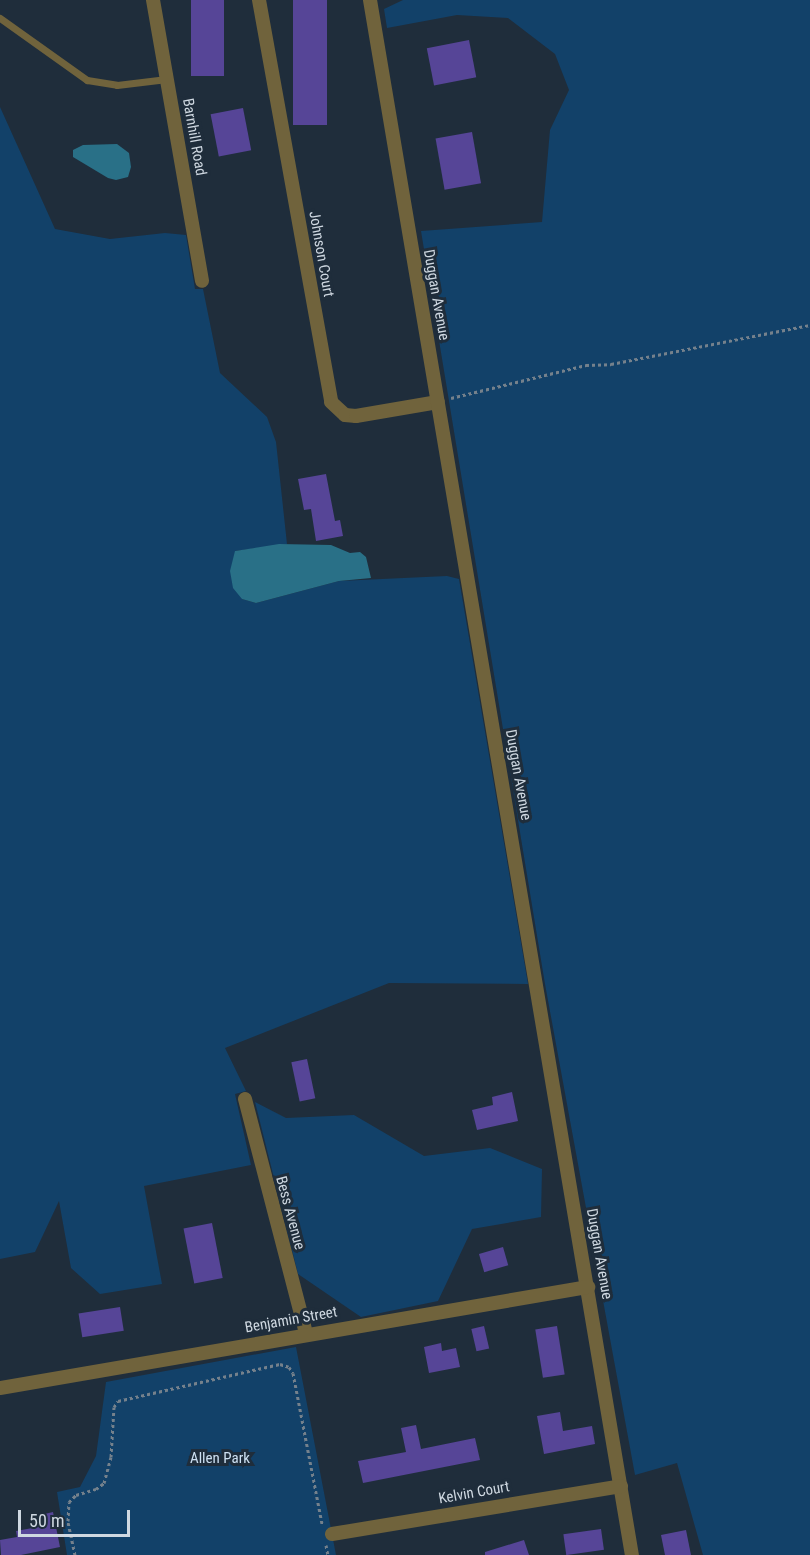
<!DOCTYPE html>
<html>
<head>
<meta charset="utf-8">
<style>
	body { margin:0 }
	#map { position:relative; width:810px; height:1555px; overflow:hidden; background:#1f2d3b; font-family:"Roboto Condensed",sans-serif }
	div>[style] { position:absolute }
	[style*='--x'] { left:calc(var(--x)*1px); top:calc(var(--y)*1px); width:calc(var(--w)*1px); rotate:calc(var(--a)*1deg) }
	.green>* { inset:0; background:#124169 }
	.water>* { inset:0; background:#297087 }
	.building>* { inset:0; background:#564597; transform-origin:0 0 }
	.path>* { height:3px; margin-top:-1.5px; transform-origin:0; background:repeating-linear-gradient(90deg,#75818c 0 3px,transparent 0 6px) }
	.lane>* { height:7px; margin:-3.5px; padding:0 3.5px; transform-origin:3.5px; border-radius:3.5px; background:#70633c }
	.street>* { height:14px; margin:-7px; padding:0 7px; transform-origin:7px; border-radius:7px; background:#70633c }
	span { translate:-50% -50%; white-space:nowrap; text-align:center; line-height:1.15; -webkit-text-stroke:6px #1f2d3b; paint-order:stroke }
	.street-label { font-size:15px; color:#cfd8e1 }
	.park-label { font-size:15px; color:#cde0f2 }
	.scale { position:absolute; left:18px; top:1510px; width:112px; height:27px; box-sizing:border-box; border:3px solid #cfd8e1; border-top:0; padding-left:8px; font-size:18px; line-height:21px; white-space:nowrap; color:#cfd8e1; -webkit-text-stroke:4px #1f2d3b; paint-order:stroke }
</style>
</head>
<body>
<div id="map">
	<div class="green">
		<div style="clip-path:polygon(403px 0,810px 0,810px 1555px,703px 1555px,677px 1463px,635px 1475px,545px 984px,421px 231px,542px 222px,550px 130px,569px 90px,555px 54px,508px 18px,457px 15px,387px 28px,384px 9px)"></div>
		<div style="clip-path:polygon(0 107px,55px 229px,110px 239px,165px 233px,186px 235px,195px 289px,203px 289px,220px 373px,267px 417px,276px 442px,287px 544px,235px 551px,242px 599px,256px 603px,339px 581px,447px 576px,459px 579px,528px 984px,389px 983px,225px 1048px,246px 1091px,235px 1094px,251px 1165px,144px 1186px,162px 1284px,100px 1294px,71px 1268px,59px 1201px,35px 1252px,0 1259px)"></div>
		<div style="clip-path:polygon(255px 1102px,286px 1118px,354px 1115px,424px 1156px,490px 1148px,542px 1169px,541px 1217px,472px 1229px,438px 1301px,361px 1317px,298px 1274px)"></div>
		<div style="clip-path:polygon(296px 1347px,336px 1555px,67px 1555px,57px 1492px,80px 1487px,96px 1456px,106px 1382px)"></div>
	</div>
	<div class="water">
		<div style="clip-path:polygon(117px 144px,129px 153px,131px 167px,128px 177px,116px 180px,108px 178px,73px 157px,73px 150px,83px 145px)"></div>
		<div style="clip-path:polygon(279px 544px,331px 545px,350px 553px,360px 552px,366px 557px,371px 578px,339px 581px,256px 603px,242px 599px,233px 588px,230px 571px,235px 551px)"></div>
	</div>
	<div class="building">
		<div style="left:191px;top:0;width:33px;height:76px"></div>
		<div style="left:293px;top:0;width:34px;height:125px"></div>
		<div style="left:469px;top:40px;width:38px;height:43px;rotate:79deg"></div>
		<div style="left:243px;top:108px;width:43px;height:33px;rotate:79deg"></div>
		<div style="left:472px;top:132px;width:52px;height:37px;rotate:80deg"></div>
		<div style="clip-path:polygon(326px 474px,335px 521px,340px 520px,343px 536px,316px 541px,311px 509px,304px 510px,298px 479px)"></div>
		<div style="left:307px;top:1059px;width:40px;height:16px;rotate:78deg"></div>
		<div style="clip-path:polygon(512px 1092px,518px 1121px,477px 1130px,472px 1110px,493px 1105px,492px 1097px)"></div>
		<div style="left:212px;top:1223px;width:56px;height:29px;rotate:79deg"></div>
		<div style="left:503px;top:1247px;width:19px;height:25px;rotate:74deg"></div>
		<div style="left:120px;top:1307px;width:24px;height:42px;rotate:81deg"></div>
		<div style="left:484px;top:1326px;width:23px;height:13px;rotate:77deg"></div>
		<div style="left:557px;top:1326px;width:49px;height:22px;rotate:81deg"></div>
		<div style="clip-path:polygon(441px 1343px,442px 1351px,456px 1348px,460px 1367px,429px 1373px,424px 1347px)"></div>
		<div style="clip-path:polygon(560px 1412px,563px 1431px,592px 1426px,595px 1444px,544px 1454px,537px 1416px)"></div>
		<div style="clip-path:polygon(416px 1425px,421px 1449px,475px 1438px,480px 1460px,363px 1483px,358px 1461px,406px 1452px,401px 1428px)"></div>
		<div style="clip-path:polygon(53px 1512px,60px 1547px,21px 1555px,1px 1555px,0 1540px,17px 1537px,16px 1531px,38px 1527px,36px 1516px)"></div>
		<div style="left:601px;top:1529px;width:21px;height:38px;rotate:82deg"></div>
		<div style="clip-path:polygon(686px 1530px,691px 1555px,665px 1555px,661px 1535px)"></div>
		<div style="clip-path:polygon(524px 1540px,529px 1555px,485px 1555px,485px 1552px)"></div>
	</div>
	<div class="path">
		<div style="--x:451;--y:398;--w:139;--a:-13.7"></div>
		<div style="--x:586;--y:365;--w:25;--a:-2"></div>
		<div style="--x:611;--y:364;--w:203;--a:-11.1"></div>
		<div style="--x:326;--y:1545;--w:10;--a:79"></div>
		<div style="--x:75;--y:1555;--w:35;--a:-102"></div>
		<div style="--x:68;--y:1521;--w:19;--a:-87"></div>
		<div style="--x:69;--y:1502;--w:10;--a:-45"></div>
		<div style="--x:76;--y:1495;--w:21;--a:-17"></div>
		<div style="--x:96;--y:1489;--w:10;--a:-37"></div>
		<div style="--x:104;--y:1483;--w:27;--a:-75"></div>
		<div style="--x:111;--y:1457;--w:50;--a:-86.6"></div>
		<div style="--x:114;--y:1407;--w:7;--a:-56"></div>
		<div style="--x:118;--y:1401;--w:166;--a:-12.9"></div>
		<div style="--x:280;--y:1364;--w:9;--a:18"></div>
		<div style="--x:289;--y:1367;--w:7;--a:56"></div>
		<div style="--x:293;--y:1373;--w:154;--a:79.1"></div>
	</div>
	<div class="lane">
		<div style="--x:0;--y:18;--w:107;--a:35.5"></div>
		<div style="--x:87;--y:80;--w:30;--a:9"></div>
		<div style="--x:117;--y:85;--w:50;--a:-6.8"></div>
	</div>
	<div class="street">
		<div style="--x:153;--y:0;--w:285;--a:80.1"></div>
		<div style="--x:259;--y:0;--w:408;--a:79.8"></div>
		<div style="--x:331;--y:402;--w:19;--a:43"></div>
		<div style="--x:345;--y:415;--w:11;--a:5"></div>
		<div style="--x:356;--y:416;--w:83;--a:-9.7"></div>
		<div style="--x:370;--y:0;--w:1577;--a:80.44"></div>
		<div style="--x:245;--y:1099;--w:243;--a:75.4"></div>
		<div style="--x:0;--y:1388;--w:597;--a:-9.75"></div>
		<div style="--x:332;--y:1534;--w:293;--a:-9.4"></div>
	</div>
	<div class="street-label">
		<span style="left:194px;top:137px;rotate:80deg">Barnhill Road</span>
		<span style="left:321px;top:254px;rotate:80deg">Johnson Court</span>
		<span style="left:436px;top:295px;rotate:80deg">Duggan Avenue</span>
		<span style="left:518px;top:775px;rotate:80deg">Duggan Avenue</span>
		<span style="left:290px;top:1213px;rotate:75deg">Bess Avenue</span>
		<span style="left:599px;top:1254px;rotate:80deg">Duggan Avenue</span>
		<span style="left:291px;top:1320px;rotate:-10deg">Benjamin Street</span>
		<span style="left:474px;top:1493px;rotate:-10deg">Kelvin Court</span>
	</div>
	<div class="park-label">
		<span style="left:220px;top:1459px">Allen Park</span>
	</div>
	<div class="scale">50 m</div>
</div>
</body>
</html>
